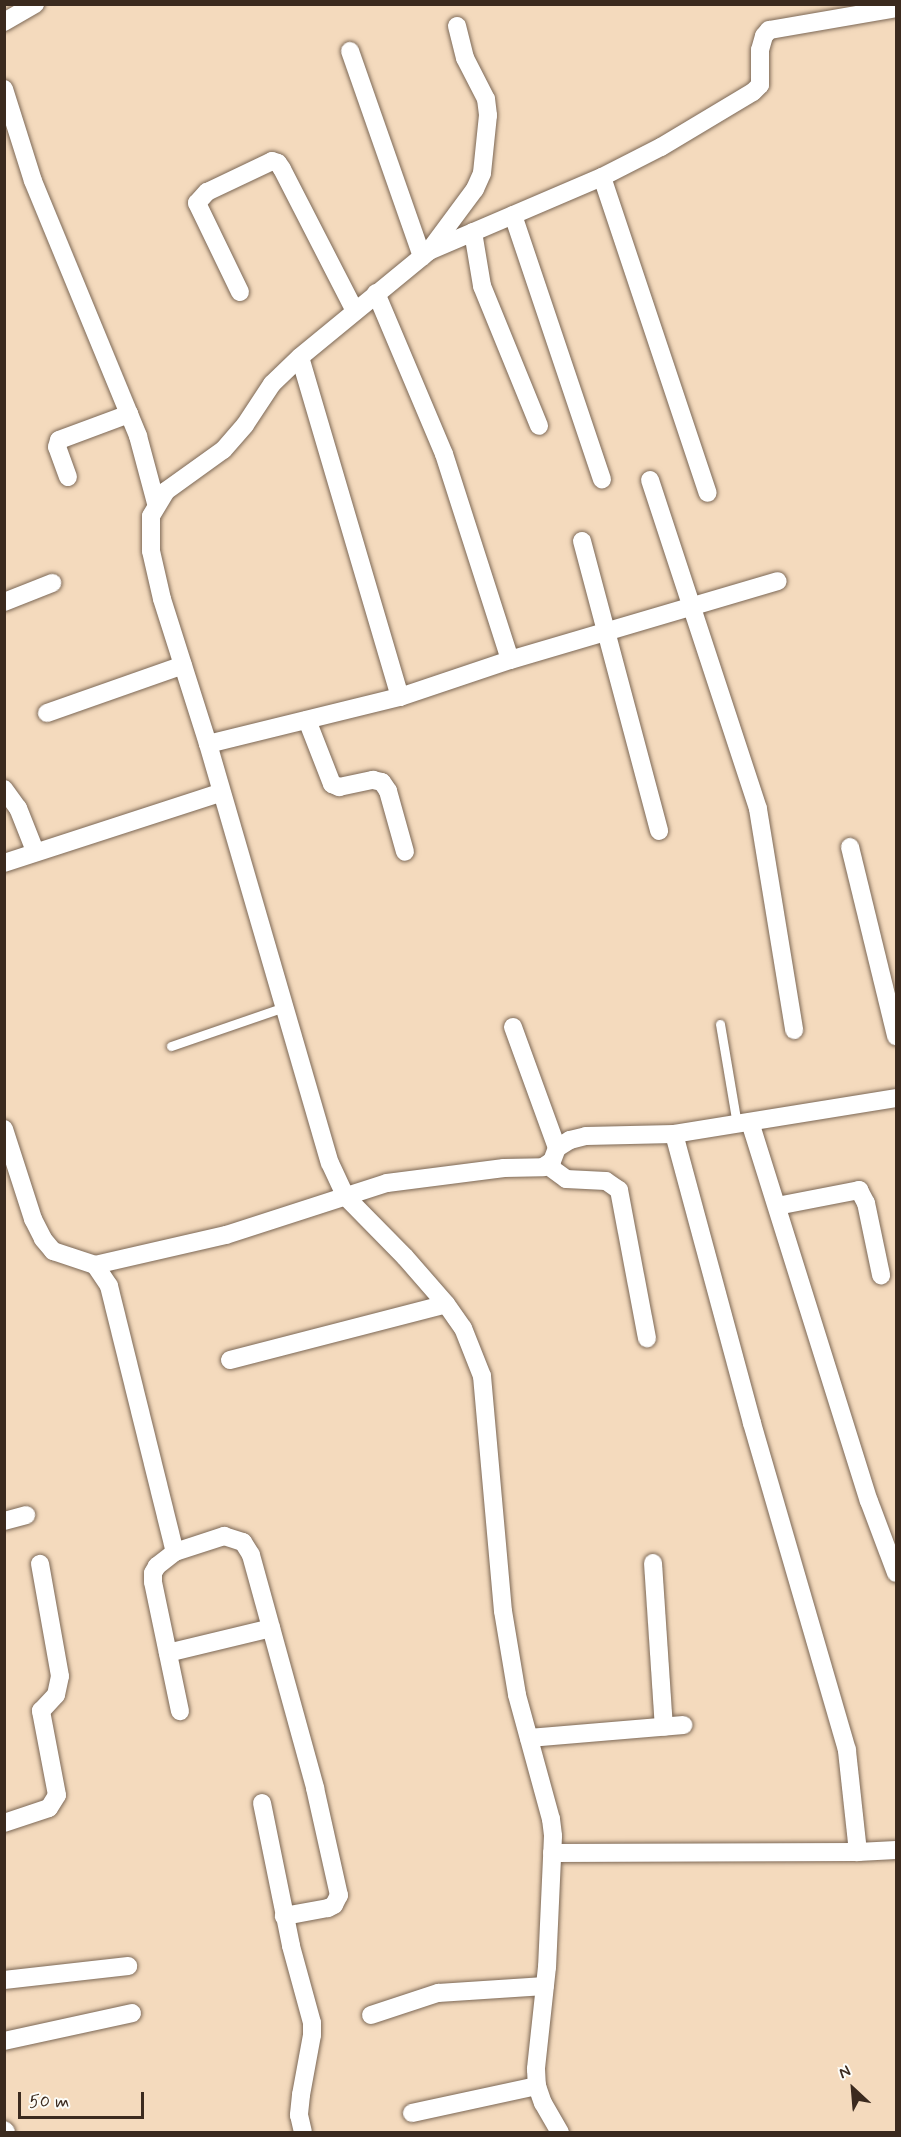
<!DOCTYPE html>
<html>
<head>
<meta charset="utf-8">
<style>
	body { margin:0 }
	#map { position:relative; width:901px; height:2137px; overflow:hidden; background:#f4dabd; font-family:Mynerve,sans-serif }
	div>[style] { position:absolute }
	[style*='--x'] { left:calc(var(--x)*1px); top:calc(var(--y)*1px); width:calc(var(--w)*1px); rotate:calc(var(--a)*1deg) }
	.roads { filter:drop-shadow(0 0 2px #7c6856) drop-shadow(0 0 2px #7c6856) }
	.service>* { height:9px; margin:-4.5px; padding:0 4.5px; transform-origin:4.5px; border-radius:4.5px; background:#fff }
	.minor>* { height:18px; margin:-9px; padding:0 9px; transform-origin:9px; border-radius:9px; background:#fff }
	span { translate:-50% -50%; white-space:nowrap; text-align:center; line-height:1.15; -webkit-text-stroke:5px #fdfcf7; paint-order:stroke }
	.frame { position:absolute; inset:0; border:6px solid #3b2a1e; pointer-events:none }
	.north { position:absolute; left:823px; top:2059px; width:60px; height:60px; -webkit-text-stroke:4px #fdfcf7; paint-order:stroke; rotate:334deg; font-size:16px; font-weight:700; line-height:24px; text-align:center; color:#3b2a1e }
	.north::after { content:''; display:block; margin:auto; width:21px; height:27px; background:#3b2a1e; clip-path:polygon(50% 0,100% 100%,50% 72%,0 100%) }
	.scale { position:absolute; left:18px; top:2092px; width:126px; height:27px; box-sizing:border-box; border:3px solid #3b2a1e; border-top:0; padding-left:8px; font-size:18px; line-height:21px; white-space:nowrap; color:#3b2a1e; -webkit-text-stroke:4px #fdfcf7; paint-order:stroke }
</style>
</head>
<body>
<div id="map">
	<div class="roads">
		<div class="service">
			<div style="--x:720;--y:1024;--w:101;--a:80.4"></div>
			<div style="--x:171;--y:1046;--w:120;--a:-19"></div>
		</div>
		<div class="minor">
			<div style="--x:4;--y:22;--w:36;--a:-30"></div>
			<div style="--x:350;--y:51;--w:218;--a:70.7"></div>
			<div style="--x:4;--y:89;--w:96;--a:72.5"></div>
			<div style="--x:33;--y:181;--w:276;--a:67.6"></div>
			<div style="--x:138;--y:436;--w:69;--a:75"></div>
			<div style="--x:602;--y:177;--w:333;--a:71.5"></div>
			<div style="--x:513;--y:215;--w:279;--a:71.4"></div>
			<div style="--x:473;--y:232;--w:55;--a:80.5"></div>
			<div style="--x:482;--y:286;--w:151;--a:67.8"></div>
			<div style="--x:429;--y:251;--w:188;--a:-23.2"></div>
			<div style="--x:602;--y:177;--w:66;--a:-27"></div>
			<div style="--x:661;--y:147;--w:107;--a:-30.9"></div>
			<div style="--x:753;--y:92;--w:10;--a:-45"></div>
			<div style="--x:760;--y:85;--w:35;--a:-90"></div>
			<div style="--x:760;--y:50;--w:15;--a:-74"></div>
			<div style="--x:764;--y:36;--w:8;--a:-50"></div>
			<div style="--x:769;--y:30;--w:129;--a:-9.8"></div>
			<div style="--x:240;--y:292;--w:99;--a:-115.8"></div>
			<div style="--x:197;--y:203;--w:15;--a:-48"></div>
			<div style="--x:207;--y:192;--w:72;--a:-25.5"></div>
			<div style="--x:272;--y:161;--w:6;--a:18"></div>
			<div style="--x:278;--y:163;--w:7;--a:56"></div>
			<div style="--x:282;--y:169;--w:160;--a:62.8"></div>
			<div style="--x:376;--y:293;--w:175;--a:67.1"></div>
			<div style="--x:444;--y:454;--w:216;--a:72.2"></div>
			<div style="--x:300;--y:357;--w:167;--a:-39.4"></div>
			<div style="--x:429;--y:251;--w:77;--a:-53.4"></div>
			<div style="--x:475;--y:189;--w:17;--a:-66"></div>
			<div style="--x:482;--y:173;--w:58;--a:-84.1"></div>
			<div style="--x:488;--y:115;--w:16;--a:-97"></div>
			<div style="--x:486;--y:99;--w:46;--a:-117.1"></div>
			<div style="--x:465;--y:58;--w:33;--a:-104"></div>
			<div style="--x:68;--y:477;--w:32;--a:-110"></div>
			<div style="--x:57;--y:447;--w:7;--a:-74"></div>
			<div style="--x:59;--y:440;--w:75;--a:-20.4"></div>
			<div style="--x:650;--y:480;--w:346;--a:71.8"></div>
			<div style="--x:758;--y:809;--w:224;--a:80.7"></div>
			<div style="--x:582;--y:541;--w:300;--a:75.1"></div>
			<div style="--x:4;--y:602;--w:52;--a:-21.6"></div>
			<div style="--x:400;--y:697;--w:116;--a:-18.6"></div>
			<div style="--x:510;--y:660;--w:279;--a:-16.4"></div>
			<div style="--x:47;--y:713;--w:144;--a:-19.4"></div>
			<div style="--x:307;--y:720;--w:69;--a:68.7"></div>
			<div style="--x:332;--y:784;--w:8;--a:23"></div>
			<div style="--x:339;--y:787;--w:35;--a:-12"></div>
			<div style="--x:373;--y:780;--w:9;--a:13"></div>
			<div style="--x:382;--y:782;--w:11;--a:56"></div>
			<div style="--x:388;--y:791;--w:63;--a:74.4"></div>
			<div style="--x:208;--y:744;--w:198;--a:-13.8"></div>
			<div style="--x:400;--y:697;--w:354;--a:-106.4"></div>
			<div style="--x:300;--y:357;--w:39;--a:136"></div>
			<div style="--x:272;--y:384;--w:49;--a:123.4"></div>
			<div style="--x:245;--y:425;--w:33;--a:131"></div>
			<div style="--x:223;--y:450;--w:70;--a:144.3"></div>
			<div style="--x:166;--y:491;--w:29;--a:121"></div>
			<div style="--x:151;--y:516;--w:35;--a:90"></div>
			<div style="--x:151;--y:551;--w:49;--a:77.1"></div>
			<div style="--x:162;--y:599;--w:152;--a:72.4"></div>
			<div style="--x:208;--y:744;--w:436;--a:73.8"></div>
			<div style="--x:330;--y:1163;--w:38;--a:65"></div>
			<div style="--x:346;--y:1197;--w:84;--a:45.5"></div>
			<div style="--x:405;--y:1257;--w:62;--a:48.9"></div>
			<div style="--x:446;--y:1304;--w:29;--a:55"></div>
			<div style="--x:463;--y:1328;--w:52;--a:68.4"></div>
			<div style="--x:482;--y:1376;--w:236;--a:84.9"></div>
			<div style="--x:503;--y:1611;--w:85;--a:80.5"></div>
			<div style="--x:517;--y:1695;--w:129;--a:74.7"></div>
			<div style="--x:551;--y:1819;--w:17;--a:83"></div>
			<div style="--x:553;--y:1836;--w:131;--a:92.6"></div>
			<div style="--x:547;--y:1967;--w:103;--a:96.2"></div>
			<div style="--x:536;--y:2069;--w:17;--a:87"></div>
			<div style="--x:537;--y:2086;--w:18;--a:71"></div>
			<div style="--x:543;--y:2103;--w:34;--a:60"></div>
			<div style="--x:4;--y:789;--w:24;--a:54"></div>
			<div style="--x:18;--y:808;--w:46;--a:68.4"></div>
			<div style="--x:850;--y:847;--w:195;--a:76.3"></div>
			<div style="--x:4;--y:863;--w:227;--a:-18"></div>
			<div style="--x:513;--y:1027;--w:129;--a:70"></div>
			<div style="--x:750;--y:1122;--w:397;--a:72.6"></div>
			<div style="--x:869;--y:1501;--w:77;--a:69.4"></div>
			<div style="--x:4;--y:1129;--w:95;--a:72.1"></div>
			<div style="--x:33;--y:1219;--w:22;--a:63"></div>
			<div style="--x:43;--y:1239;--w:16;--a:50"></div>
			<div style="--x:53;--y:1251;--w:44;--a:18.4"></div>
			<div style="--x:95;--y:1265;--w:25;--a:56"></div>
			<div style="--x:109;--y:1286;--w:274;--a:76.1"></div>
			<div style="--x:175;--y:1552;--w:52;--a:-18.1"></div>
			<div style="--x:224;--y:1536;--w:20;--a:18"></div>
			<div style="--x:243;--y:1542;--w:15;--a:58"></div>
			<div style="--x:251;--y:1555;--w:242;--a:74.6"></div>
			<div style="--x:315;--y:1788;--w:110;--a:77.4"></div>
			<div style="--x:339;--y:1895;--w:11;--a:117"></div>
			<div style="--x:334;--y:1905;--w:7;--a:153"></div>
			<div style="--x:328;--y:1908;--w:45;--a:169.7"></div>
			<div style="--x:547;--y:1165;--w:24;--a:36"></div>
			<div style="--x:566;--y:1179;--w:40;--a:2.9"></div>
			<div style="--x:606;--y:1181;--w:16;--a:35"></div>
			<div style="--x:619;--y:1190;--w:151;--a:79.3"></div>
			<div style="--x:777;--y:1206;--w:84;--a:-11"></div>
			<div style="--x:859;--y:1190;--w:15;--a:62"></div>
			<div style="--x:866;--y:1203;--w:74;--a:78.2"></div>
			<div style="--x:95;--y:1265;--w:134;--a:-12.9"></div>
			<div style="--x:226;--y:1235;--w:169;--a:-17.9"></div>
			<div style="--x:387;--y:1183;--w:118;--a:-7.3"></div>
			<div style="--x:504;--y:1168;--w:39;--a:-1"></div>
			<div style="--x:543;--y:1167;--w:11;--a:-34"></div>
			<div style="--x:552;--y:1161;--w:14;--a:-69"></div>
			<div style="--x:557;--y:1148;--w:15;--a:-32"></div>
			<div style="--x:570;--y:1140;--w:16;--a:-14"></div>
			<div style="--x:586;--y:1136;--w:88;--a:-1.3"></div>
			<div style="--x:674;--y:1134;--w:225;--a:-9.2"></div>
			<div style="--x:230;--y:1360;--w:223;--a:-14.5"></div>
			<div style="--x:4;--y:1521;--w:23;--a:-15"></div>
			<div style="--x:175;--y:1552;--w:23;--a:142"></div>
			<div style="--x:157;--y:1566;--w:8;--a:120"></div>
			<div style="--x:153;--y:1573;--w:9;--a:90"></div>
			<div style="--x:153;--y:1582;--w:132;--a:78.2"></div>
			<div style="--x:653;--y:1563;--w:164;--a:86.2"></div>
			<div style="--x:168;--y:1653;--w:106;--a:-13.6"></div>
			<div style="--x:529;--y:1738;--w:155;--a:-4.8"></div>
			<div style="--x:262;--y:1803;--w:146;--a:78.5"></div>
			<div style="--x:291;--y:1946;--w:80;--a:74.7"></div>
			<div style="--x:312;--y:2023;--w:12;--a:90"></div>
			<div style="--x:312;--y:2035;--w:61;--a:100.4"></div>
			<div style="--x:301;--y:2095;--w:20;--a:96"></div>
			<div style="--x:299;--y:2115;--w:17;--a:77"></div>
			<div style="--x:4;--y:1823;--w:47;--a:-18.4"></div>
			<div style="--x:49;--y:1808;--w:15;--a:-58"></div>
			<div style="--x:57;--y:1795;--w:86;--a:-100.8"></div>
			<div style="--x:41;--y:1711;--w:22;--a:-47"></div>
			<div style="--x:56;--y:1695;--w:19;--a:-78"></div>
			<div style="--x:60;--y:1676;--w:114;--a:-100.1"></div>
			<div style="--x:858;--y:1852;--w:38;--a:-3"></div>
			<div style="--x:552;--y:1853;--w:306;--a:-0.2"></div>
			<div style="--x:858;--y:1852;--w:103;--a:-96.2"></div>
			<div style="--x:847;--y:1750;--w:341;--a:-106.2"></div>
			<div style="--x:752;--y:1423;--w:299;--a:-105.1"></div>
			<div style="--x:4;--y:1980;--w:125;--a:-6.4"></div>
			<div style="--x:371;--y:2015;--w:71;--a:-18.2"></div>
			<div style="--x:438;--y:1993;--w:107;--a:-3.7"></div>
			<div style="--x:4;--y:2041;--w:131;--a:-12.3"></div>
			<div style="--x:412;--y:2113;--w:128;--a:-12.2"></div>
			<div style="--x:4;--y:2130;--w:3;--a:45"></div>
		</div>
	</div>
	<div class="frame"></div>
	<div class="north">N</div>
	<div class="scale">50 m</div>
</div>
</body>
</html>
